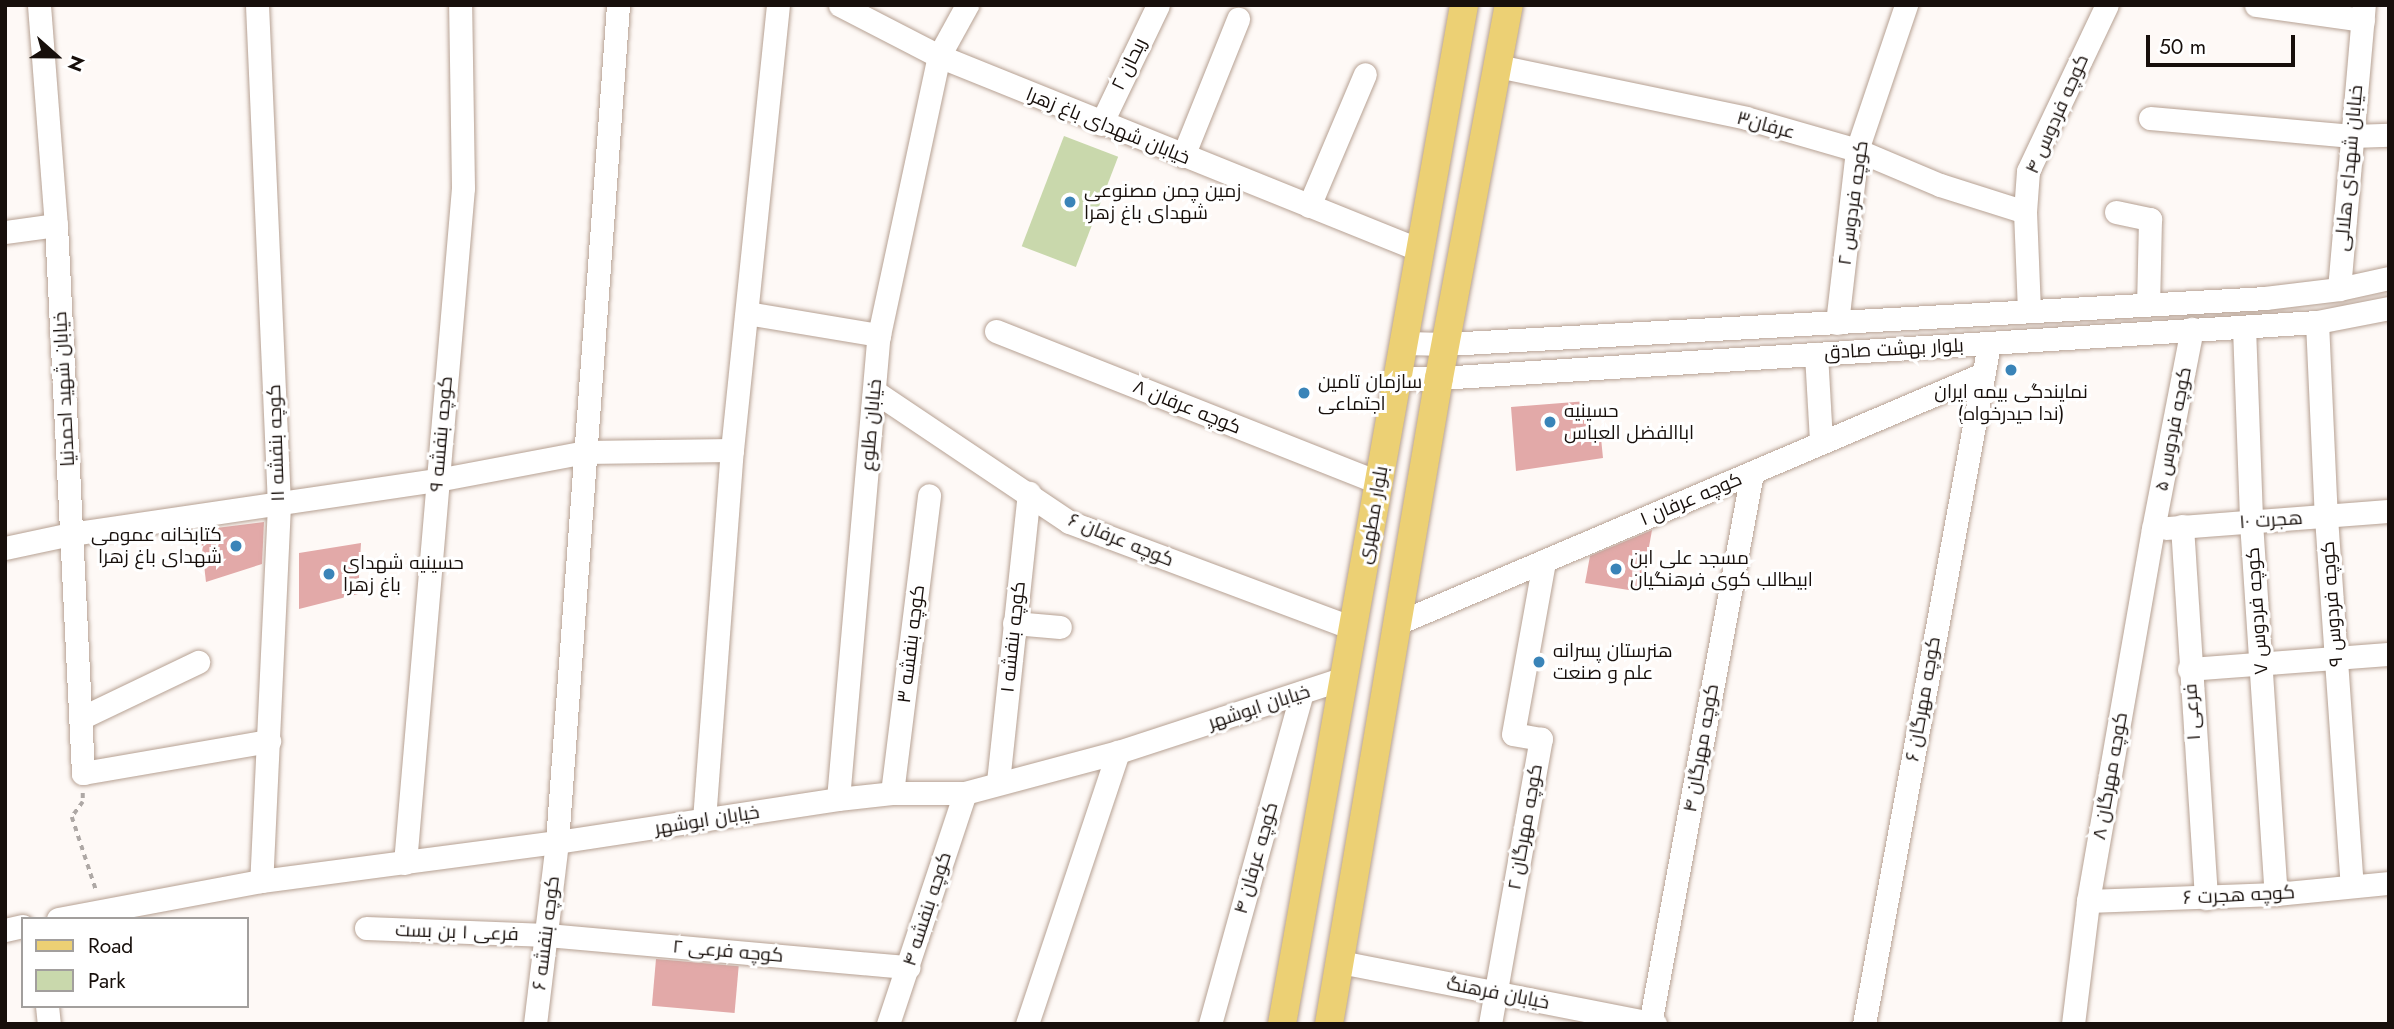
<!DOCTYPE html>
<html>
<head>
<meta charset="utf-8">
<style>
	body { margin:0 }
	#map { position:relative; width:2394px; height:1029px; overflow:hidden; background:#fef9f6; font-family:Jost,Cairo,sans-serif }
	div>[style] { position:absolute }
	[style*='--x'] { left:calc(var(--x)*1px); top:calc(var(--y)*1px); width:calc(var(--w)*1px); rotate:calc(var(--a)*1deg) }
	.green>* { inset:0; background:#c9d8ac; transform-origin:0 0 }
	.building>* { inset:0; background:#e2a9a8; transform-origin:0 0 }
	.path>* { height:3.5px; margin-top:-1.75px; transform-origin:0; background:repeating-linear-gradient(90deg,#aea8a5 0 5px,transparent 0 10px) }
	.roads { filter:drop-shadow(0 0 2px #b6a193) drop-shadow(0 0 2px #b6a193) }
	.minor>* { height:23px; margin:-11.5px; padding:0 11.5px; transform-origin:11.5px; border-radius:11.5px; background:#fff }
	.major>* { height:28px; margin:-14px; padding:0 14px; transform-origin:14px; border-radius:14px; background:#ecd074 }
	.dots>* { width:19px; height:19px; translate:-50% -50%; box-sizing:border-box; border:4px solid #fff; border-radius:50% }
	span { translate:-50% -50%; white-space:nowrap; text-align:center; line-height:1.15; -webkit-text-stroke:6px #fff; paint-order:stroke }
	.street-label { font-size:19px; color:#170f0b }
	.poi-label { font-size:19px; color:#170f0b }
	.left { translate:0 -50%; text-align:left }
	.right { translate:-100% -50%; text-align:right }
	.frame { position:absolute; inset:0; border:7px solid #170f0b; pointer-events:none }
	.legend { position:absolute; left:21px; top:917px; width:228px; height:91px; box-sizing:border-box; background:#fff; border:2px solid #a29f9d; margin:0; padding:9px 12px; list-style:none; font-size:21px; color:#170f0b }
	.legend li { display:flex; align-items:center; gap:14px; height:35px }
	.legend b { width:35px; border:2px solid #a29f9d }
	.north { position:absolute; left:21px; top:21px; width:70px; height:70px; -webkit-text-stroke:5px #fff; paint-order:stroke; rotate:111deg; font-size:19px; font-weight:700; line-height:28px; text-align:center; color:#170f0b }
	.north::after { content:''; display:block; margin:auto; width:24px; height:32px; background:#170f0b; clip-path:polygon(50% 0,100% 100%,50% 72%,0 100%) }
	.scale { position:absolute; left:2146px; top:35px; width:149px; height:32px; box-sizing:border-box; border:4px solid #170f0b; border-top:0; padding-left:9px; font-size:21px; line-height:24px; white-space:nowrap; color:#170f0b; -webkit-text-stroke:5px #fff; paint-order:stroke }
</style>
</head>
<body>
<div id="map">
	<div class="green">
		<div style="left:1064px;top:136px;width:58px;height:118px;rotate:21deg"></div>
	</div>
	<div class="building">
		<div style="clip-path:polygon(1587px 401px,1588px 439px,1601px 438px,1603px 458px,1516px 471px,1511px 407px)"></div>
		<div style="clip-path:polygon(264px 522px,262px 564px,206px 582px,200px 530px)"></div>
		<div style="clip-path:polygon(1652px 530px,1641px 592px,1585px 583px,1590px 556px)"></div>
		<div style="clip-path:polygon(361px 543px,358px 594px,299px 609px,299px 553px)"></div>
		<div style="left:656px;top:959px;width:83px;height:47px;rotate:5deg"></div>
	</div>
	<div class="path">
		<div style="--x:83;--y:793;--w:9;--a:90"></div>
		<div style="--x:83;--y:802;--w:19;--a:126"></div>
		<div style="--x:72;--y:817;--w:77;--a:71.8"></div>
	</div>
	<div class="roads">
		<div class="minor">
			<div style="--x:39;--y:5;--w:221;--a:85.6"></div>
			<div style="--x:56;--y:225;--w:549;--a:87.18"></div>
			<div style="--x:83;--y:773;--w:189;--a:-9.8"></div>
			<div style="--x:257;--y:5;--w:500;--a:87.48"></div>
			<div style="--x:279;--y:505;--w:376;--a:92.7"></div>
			<div style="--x:840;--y:5;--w:111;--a:27.3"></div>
			<div style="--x:939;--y:56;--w:519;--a:21.97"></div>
			<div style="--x:2256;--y:5;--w:108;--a:8"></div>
			<div style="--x:1498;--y:66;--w:253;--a:11.8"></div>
			<div style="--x:1746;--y:118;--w:116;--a:16.1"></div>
			<div style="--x:1857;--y:150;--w:90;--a:22.9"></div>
			<div style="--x:1940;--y:185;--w:89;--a:17.6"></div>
			<div style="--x:2150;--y:118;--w:203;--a:5.1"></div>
			<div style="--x:2352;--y:136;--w:37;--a:-2"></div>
			<div style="--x:1101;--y:124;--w:132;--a:-64.4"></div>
			<div style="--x:1183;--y:156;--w:148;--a:-68.1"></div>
			<div style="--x:1309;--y:206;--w:143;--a:-67"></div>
			<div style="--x:2116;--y:212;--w:35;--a:12"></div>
			<div style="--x:2150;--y:219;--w:85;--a:91.3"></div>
			<div style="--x:5;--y:232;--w:51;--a:-7.8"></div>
			<div style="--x:2339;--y:289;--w:285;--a:-85"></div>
			<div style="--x:2029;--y:311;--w:99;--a:-92.3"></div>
			<div style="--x:2025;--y:212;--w:41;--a:-85.8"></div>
			<div style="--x:2028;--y:171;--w:184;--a:-64.6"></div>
			<div style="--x:747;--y:313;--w:134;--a:9.5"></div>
			<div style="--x:2317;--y:322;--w:195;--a:87.4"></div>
			<div style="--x:2326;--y:517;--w:370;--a:86"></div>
			<div style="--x:1837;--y:323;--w:174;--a:-83.4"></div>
			<div style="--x:1857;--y:150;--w:153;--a:-71.3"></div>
			<div style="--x:2244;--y:327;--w:195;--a:87.9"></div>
			<div style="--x:2251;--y:522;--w:373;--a:86.2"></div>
			<div style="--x:996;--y:331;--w:412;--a:21.6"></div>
			<div style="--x:1405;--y:343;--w:41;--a:1.4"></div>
			<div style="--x:1446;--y:344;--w:820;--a:-3.21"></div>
			<div style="--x:2265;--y:298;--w:75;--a:-6.9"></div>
			<div style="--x:2339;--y:289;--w:51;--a:-12.4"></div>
			<div style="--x:1816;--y:354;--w:87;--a:86.7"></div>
			<div style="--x:1399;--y:378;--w:40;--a:0"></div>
			<div style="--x:1439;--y:378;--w:880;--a:-3.65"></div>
			<div style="--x:2317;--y:322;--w:73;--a:-11"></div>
			<div style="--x:874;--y:391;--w:235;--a:33.9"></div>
			<div style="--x:1069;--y:522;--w:303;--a:20.5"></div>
			<div style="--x:2182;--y:526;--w:373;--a:86.3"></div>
			<div style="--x:2167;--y:528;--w:223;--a:-4.4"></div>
			<div style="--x:5;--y:548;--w:67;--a:-12"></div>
			<div style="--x:71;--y:534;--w:370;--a:-8.4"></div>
			<div style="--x:437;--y:480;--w:151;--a:-10.7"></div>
			<div style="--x:585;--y:452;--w:147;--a:-0.8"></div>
			<div style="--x:1014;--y:623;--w:46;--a:5"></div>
			<div style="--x:1398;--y:623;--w:636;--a:-23.06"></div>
			<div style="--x:2189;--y:669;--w:201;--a:-4.3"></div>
			<div style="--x:81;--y:718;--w:130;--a:-25.6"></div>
			<div style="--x:998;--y:782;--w:291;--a:-83.9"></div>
			<div style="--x:892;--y:793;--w:300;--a:-82.9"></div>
			<div style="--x:838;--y:799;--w:466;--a:-85"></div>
			<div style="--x:879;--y:335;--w:285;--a:-77.9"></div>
			<div style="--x:939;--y:56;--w:58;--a:-61.2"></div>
			<div style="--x:704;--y:820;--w:371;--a:-85.7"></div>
			<div style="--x:732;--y:450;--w:447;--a:-84.1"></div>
			<div style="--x:405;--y:863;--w:677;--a:-85.09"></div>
			<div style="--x:463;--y:188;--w:183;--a:-90.9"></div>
			<div style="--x:2088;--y:901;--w:188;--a:-2.1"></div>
			<div style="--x:2276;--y:894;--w:114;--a:-5.6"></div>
			<div style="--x:58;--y:919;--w:207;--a:-10.6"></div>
			<div style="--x:261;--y:881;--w:299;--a:-7.5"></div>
			<div style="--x:557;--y:842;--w:284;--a:-8.7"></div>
			<div style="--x:838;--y:799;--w:54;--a:-6.3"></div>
			<div style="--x:892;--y:793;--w:73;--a:0"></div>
			<div style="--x:965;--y:793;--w:158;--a:-15"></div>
			<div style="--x:1118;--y:752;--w:238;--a:-18.1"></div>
			<div style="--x:366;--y:928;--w:181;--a:2.2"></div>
			<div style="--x:547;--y:935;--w:363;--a:5.1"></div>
			<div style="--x:5;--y:930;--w:18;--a:-13"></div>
			<div style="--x:1340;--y:962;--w:321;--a:11.1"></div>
			<div style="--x:47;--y:1006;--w:18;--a:84"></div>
			<div style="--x:535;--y:1024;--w:183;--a:-83.1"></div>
			<div style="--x:557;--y:842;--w:839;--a:-85.83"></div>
			<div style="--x:888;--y:1024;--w:243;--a:-71.6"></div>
			<div style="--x:1027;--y:1024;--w:287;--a:-71.5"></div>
			<div style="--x:1210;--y:1024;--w:344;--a:-74.5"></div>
			<div style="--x:1490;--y:1024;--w:290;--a:-79.9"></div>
			<div style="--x:1541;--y:739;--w:28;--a:-170"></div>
			<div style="--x:1513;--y:734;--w:176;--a:-79.8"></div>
			<div style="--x:1650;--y:1024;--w:560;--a:-79.51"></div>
			<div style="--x:1864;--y:1024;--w:691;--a:-79.58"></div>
			<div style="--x:2073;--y:1024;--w:124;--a:-83"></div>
			<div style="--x:2088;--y:901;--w:378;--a:-80.1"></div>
			<div style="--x:2153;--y:529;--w:204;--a:-79"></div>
		</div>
		<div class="major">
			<div style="--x:1282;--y:1024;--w:1035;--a:-79.87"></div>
			<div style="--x:1329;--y:1024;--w:655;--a:-80.34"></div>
			<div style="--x:1439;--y:378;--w:380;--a:-79.4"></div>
		</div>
	</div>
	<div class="dots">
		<div style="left:1070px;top:202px;background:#3a84b8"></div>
		<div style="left:2011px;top:370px;background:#3a84b8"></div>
		<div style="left:1304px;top:393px;background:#3a84b8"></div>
		<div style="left:1550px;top:422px;background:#3a84b8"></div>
		<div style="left:236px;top:546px;background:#3a84b8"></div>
		<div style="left:1616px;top:569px;background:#3a84b8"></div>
		<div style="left:329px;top:574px;background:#3a84b8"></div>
		<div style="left:1539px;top:662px;background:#3a84b8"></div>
	</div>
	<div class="street-label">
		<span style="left:1129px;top:64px;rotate:-64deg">ریحان ۲</span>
		<span style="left:2057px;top:114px;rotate:-66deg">کوچه فردوس ۴</span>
		<span style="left:1766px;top:125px;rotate:15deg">عرفان۳</span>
		<span style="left:1108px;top:126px;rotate:22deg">خیابان شهدای باغ‌ زهرا</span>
		<span style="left:2349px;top:168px;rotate:-85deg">خیابان شهدای هلالی</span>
		<span style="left:1853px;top:203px;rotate:-82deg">کوچه فردوس ۲</span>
		<span style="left:1894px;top:349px;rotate:-3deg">بلوار بهشت صادق</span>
		<span style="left:64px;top:389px;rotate:-93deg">خیابان شهید احمدنیا</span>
		<span style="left:1187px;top:407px;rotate:22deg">کوچه عرفان ۸</span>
		<span style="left:871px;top:425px;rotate:-85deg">خیابان طلوع</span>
		<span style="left:2173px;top:429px;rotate:-79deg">کوچه فردوس ۵</span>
		<span style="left:441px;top:434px;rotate:-85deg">کوچه بنفشه ۹</span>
		<span style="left:276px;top:443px;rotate:-92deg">کوچه بنفشه ۱۱</span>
		<span style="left:1691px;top:499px;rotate:-23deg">کوچه عرفان ۱</span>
		<span style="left:1373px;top:515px;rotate:-80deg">بلوار مطهری</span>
		<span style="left:2271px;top:520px;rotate:-4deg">هجرت ۱۰</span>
		<span style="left:1121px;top:540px;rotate:22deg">کوچه عرفان ۶</span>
		<span style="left:2332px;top:604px;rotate:-94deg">کوچه فردوس ۹</span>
		<span style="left:2257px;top:611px;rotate:-94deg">کوچه فردوس ۷</span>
		<span style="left:1013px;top:637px;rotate:-84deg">کوچه بنفشه ۱</span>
		<span style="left:911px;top:644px;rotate:-83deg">کوچه بنفشه ۳</span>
		<span style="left:1923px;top:699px;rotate:-80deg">کوچه مهرگان ۶</span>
		<span style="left:1259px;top:707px;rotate:-18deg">خیابان ابوشهر</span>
		<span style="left:2192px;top:712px;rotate:-94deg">فرعی ۱</span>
		<span style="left:1701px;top:748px;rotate:-80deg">کوچه مهرگان ۴</span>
		<span style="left:2110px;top:776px;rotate:-80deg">کوچه مهرگان ۸</span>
		<span style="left:707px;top:820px;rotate:-9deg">خیابان ابوشهر</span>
		<span style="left:1525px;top:827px;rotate:-80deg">کوچه مهرگان ۲</span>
		<span style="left:1256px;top:858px;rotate:-74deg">کوچه عرفان ۴</span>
		<span style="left:2239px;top:895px;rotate:-3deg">کوچه هجرت ۶</span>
		<span style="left:927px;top:909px;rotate:-72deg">کوچه بنفشه ۴</span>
		<span style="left:457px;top:932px;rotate:2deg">فرعی ۱ بن بست</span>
		<span style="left:546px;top:933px;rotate:-83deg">کوچه بنفشه ۶</span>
		<span style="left:728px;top:951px;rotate:5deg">کوچه فرعی ۲</span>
		<span style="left:1498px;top:993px;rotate:11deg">خیابان فرهنگ</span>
	</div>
	<div class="poi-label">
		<span class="left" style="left:1084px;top:202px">زمین چمن مصنوعی<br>شهدای باغ زهرا</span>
		<span class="left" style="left:1318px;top:393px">سازمان تامین<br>اجتماعی</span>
		<span style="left:2011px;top:403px">نمایندگی بیمه ایران<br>(ندا حیدرخواه)</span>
		<span class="left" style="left:1564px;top:422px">حسینیه<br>اباالفضل العباس</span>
		<span class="right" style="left:222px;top:546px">کتابخانه عمومی<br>شهدای باغ زهرا</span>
		<span class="left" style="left:1630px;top:569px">مسجد علی ابن<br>ابیطالب کوی فرهنگیان</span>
		<span class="left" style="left:343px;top:574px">حسینیه شهدای<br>باغ زهرا</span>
		<span class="left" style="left:1553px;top:662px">هنرستان پسرانه<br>علم و صنعت</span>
	</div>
	<div class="frame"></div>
	<ul class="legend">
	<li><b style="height:9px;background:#ecd074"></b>Road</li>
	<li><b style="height:19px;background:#c9d8ac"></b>Park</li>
	</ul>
	<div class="north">N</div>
	<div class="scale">50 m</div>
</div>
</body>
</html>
